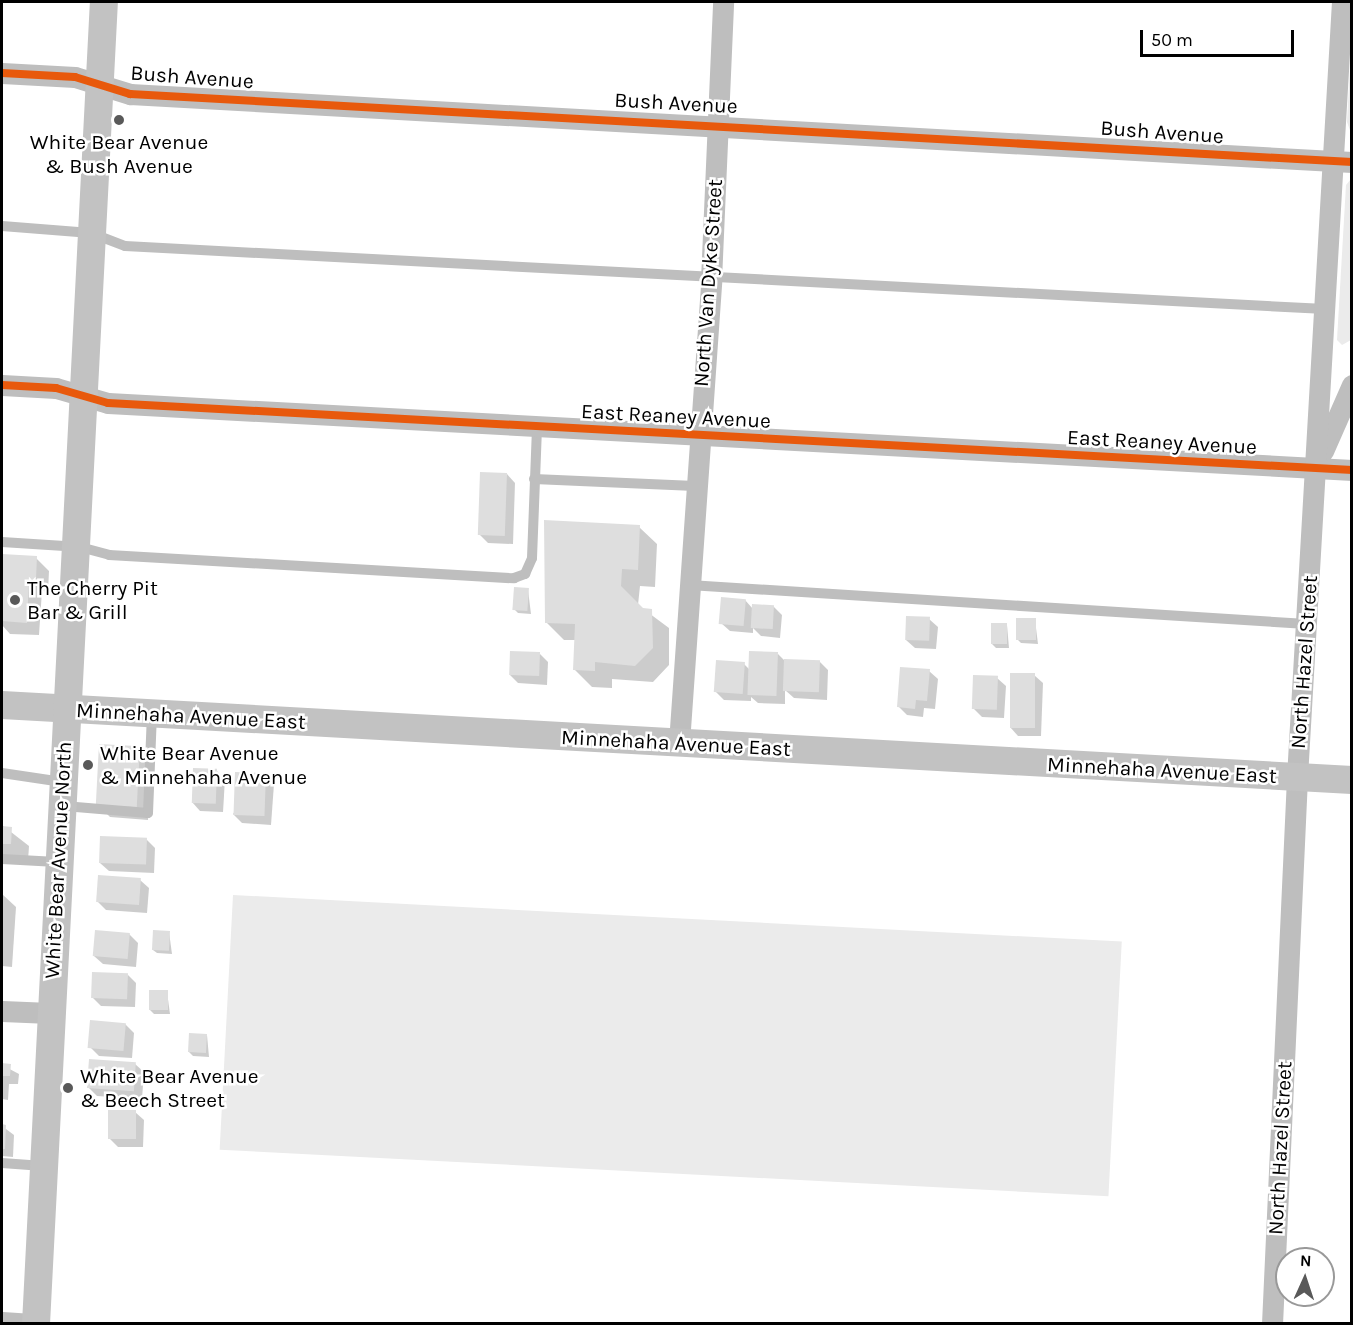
<!DOCTYPE html>
<html>
<head>
<meta charset="utf-8">
<style>
	body { margin:0 }
	#map { position:relative; width:1353px; height:1325px; overflow:hidden; background:#fff; font-family:Karla,sans-serif }
	div>[style] { position:absolute }
	[style*='--x'] { left:calc(var(--x)*1px); top:calc(var(--y)*1px); width:calc(var(--w)*1px); rotate:calc(var(--a)*1deg) }
	.green>* { inset:0; background:#ebebeb; transform-origin:0 0 }
	.shadow>* { inset:0; background:#0003 }
	.building>* { inset:0; background:#dedede; transform-origin:0 0 }
	.service>* { height:10px; margin:-5px; padding:0 5px; transform-origin:5px; border-radius:5px; background:#bebebe }
	.minor>* { height:21px; margin:-10.5px; padding:0 10.5px; transform-origin:10.5px; border-radius:10.5px; background:#bebebe }
	.secondary>* { height:28px; margin:-14px; padding:0 14px; transform-origin:14px; border-radius:14px; background:#c2c2c2 }
	.cycleway>* { height:8px; margin:-4px; padding:0 4px; transform-origin:4px; border-radius:4px; background:#e8590c }
	.dots>* { width:16px; height:16px; translate:-50% -50%; box-sizing:border-box; border:3px solid #fff; border-radius:50% }
	span { translate:-50% -50%; white-space:nowrap; text-align:center; line-height:1.15; -webkit-text-stroke:5px #fff; paint-order:stroke }
	.street-label { font-size:21px; color:#000 }
	.poi-label { font-size:21px; color:#000 }
	.left { translate:0 -50%; text-align:left }
	.frame { position:absolute; inset:0; border:3px solid #000; pointer-events:none }
	.north { position:absolute; left:1275px; top:1247px; width:60px; height:60px; box-sizing:border-box; background:#fff; border:2px solid #999; border-radius:50%; rotate:3deg; font-size:16px; font-weight:700; line-height:24px; text-align:center; color:#000 }
	.north::after { content:''; display:block; margin:auto; width:21px; height:27px; background:#595959; clip-path:polygon(50% 0,100% 100%,50% 72%,0 100%) }
	.scale { position:absolute; left:1140px; top:30px; width:154px; height:27px; box-sizing:border-box; border:3px solid #000; border-top:0; padding-left:8px; font-size:18px; line-height:21px; white-space:nowrap; color:#000; -webkit-text-stroke:4px #fff; paint-order:stroke }
</style>
</head>
<body>
<div id="map">
	<div class="green">
		<div style="clip-path:polygon(1351px 46px,1352px 133px,1351px 133px,1347px 122px)"></div>
		<div style="clip-path:polygon(1351px 179px,1351px 340px,1342px 345px,1337px 340px,1346px 185px)"></div>
		<div style="left:233px;top:895px;width:890px;height:255px;rotate:3deg"></div>
	</div>
	<div class="shadow">
		<div style="clip-path:polygon(507px 474px,515px 483px,513px 544px,488px 543px,480px 535px)"></div>
		<div style="clip-path:polygon(545px 522px,639px 527px,657px 544px,655px 587px,640px 586px,638px 605px,669px 628px,669px 665px,653px 682px,612px 679px,612px 688px,592px 687px,574px 669px,576px 640px,564px 640px,546px 622px)"></div>
		<div style="clip-path:polygon(2px 556px,36px 558px,49px 571px,48px 592px,42px 591px,39px 635px,10px 634px,2px 625px)"></div>
		<div style="clip-path:polygon(528px 590px,531px 614px,518px 613px,514px 609px)"></div>
		<div style="clip-path:polygon(745px 600px,753px 609px,773px 606px,782px 615px,780px 638px,761px 636px,753px 628px,753px 633px,730px 631px,721px 623px)"></div>
		<div style="clip-path:polygon(929px 619px,938px 627px,936px 649px,915px 648px,906px 640px)"></div>
		<div style="clip-path:polygon(1035px 620px,1038px 644px,1021px 643px,1017px 639px)"></div>
		<div style="clip-path:polygon(1007px 625px,1009px 648px,996px 648px,992px 644px)"></div>
		<div style="clip-path:polygon(540px 654px,548px 662px,547px 685px,518px 683px,510px 675px)"></div>
		<div style="clip-path:polygon(778px 654px,784px 660px,819px 661px,828px 670px,827px 700px,794px 698px,785px 690px,785px 704px,758px 703px,751px 697px,751px 701px,724px 700px,715px 691px,744px 664px,750px 670px)"></div>
		<div style="clip-path:polygon(929px 671px,938px 679px,935px 709px,924px 708px,923px 717px,907px 715px,899px 707px)"></div>
		<div style="clip-path:polygon(1034px 675px,1043px 683px,1041px 736px,1018px 736px,1010px 727px)"></div>
		<div style="clip-path:polygon(997px 678px,1006px 686px,1004px 718px,982px 717px,973px 708px)"></div>
		<div style="clip-path:polygon(139px 747px,152px 760px,148px 820px,110px 817px,97px 804px)"></div>
		<div style="clip-path:polygon(217px 771px,225px 779px,223px 812px,200px 811px,192px 802px)"></div>
		<div style="clip-path:polygon(265px 775px,274px 784px,271px 825px,242px 823px,233px 814px)"></div>
		<div style="clip-path:polygon(2px 825px,29px 846px,28px 861px,2px 859px)"></div>
		<div style="clip-path:polygon(146px 839px,155px 848px,154px 873px,109px 871px,100px 863px)"></div>
		<div style="clip-path:polygon(140px 880px,149px 888px,147px 913px,106px 910px,97px 901px)"></div>
		<div style="clip-path:polygon(2px 894px,16px 907px,12px 967px,2px 966px)"></div>
		<div style="clip-path:polygon(169px 932px,172px 954px,157px 953px,153px 950px)"></div>
		<div style="clip-path:polygon(129px 934px,138px 943px,136px 967px,103px 964px,94px 956px)"></div>
		<div style="clip-path:polygon(128px 975px,136px 983px,135px 1007px,101px 1006px,92px 997px)"></div>
		<div style="clip-path:polygon(167px 992px,170px 1014px,154px 1014px,150px 1010px)"></div>
		<div style="clip-path:polygon(125px 1024px,134px 1033px,132px 1058px,99px 1056px,90px 1047px)"></div>
		<div style="clip-path:polygon(207px 1035px,209px 1057px,193px 1056px,189px 1052px)"></div>
		<div style="clip-path:polygon(135px 1064px,144px 1072px,142px 1099px,97px 1096px,88px 1087px)"></div>
		<div style="clip-path:polygon(2px 1065px,19px 1074px,18px 1084px,9px 1084px,8px 1100px,2px 1099px)"></div>
		<div style="clip-path:polygon(135px 1112px,144px 1120px,143px 1147px,118px 1147px,109px 1138px)"></div>
		<div style="clip-path:polygon(2px 1126px,14px 1135px,13px 1157px,2px 1156px)"></div>
	</div>
	<div class="building">
		<div style="left:480px;top:472px;width:27px;height:63px;rotate:2deg"></div>
		<div style="clip-path:polygon(544px 520px,640px 525px,638px 570px,622px 569px,621px 586px,643px 608px,652px 609px,653px 648px,635px 666px,595px 662px,595px 671px,573px 670px,575px 624px,545px 623px)"></div>
		<div style="clip-path:polygon(2px 554px,37px 556px,36px 579px,29px 579px,27px 623px,2px 621px)"></div>
		<div style="left:514px;top:587px;width:15px;height:23px;rotate:4deg"></div>
		<div style="left:721px;top:597px;width:25px;height:27px;rotate:5deg"></div>
		<div style="left:752px;top:604px;width:22px;height:24px;rotate:3deg"></div>
		<div style="left:906px;top:616px;width:24px;height:24px;rotate:2deg"></div>
		<div style="left:1016px;top:618px;width:20px;height:22px"></div>
		<div style="left:991px;top:623px;width:16px;height:21px"></div>
		<div style="left:510px;top:651px;width:30px;height:24px;rotate:2deg"></div>
		<div style="left:749px;top:651px;width:29px;height:44px;rotate:2deg"></div>
		<div style="left:784px;top:659px;width:36px;height:32px;rotate:2deg"></div>
		<div style="left:716px;top:660px;width:29px;height:32px;rotate:4deg"></div>
		<div style="clip-path:polygon(900px 667px,930px 669px,927px 701px,916px 700px,915px 709px,897px 707px)"></div>
		<div style="left:1010px;top:673px;width:25px;height:55px"></div>
		<div style="left:973px;top:675px;width:25px;height:34px;rotate:2deg"></div>
		<div style="left:99px;top:744px;width:41px;height:61px;rotate:3deg"></div>
		<div style="left:193px;top:768px;width:24px;height:35px;rotate:2deg"></div>
		<div style="left:235px;top:772px;width:31px;height:43px;rotate:2deg"></div>
		<div style="clip-path:polygon(2px 826px,12px 827px,11px 844px,2px 844px)"></div>
		<div style="left:100px;top:836px;width:47px;height:27px;rotate:2deg"></div>
		<div style="left:98px;top:875px;width:43px;height:27px;rotate:4deg"></div>
		<div style="left:95px;top:930px;width:35px;height:26px;rotate:5deg"></div>
		<div style="left:153px;top:930px;width:17px;height:20px;rotate:3deg"></div>
		<div style="left:92px;top:972px;width:36px;height:26px;rotate:2deg"></div>
		<div style="left:149px;top:990px;width:19px;height:20px"></div>
		<div style="left:90px;top:1020px;width:36px;height:28px;rotate:5deg"></div>
		<div style="left:189px;top:1033px;width:18px;height:19px;rotate:3deg"></div>
		<div style="left:89px;top:1059px;width:47px;height:29px;rotate:4deg"></div>
		<div style="clip-path:polygon(2px 1063px,11px 1064px,10px 1076px,2px 1076px)"></div>
		<div style="left:108px;top:1110px;width:28px;height:29px"></div>
		<div style="clip-path:polygon(2px 1124px,6px 1125px,5px 1149px,2px 1149px)"></div>
	</div>
	<div class="service">
		<div style="--x:2;--y:226;--w:89;--a:4.5"></div>
		<div style="--x:91;--y:233;--w:36;--a:21"></div>
		<div style="--x:125;--y:246;--w:1202;--a:3.01"></div>
		<div style="--x:534;--y:479;--w:161;--a:2.5"></div>
		<div style="--x:2;--y:542;--w:78;--a:3.7"></div>
		<div style="--x:80;--y:547;--w:30;--a:15"></div>
		<div style="--x:109;--y:555;--w:406;--a:3.3"></div>
		<div style="--x:514;--y:578;--w:12;--a:-20"></div>
		<div style="--x:525;--y:574;--w:17;--a:-66"></div>
		<div style="--x:532;--y:558;--w:131;--a:-87.8"></div>
		<div style="--x:689;--y:585;--w:619;--a:3.61"></div>
		<div style="--x:2;--y:773;--w:61;--a:8.5"></div>
		<div style="--x:64;--y:806;--w:84;--a:4.8"></div>
		<div style="--x:148;--y:813;--w:98;--a:-87.7"></div>
		<div style="--x:2;--y:859;--w:55;--a:3.1"></div>
		<div style="--x:2;--y:1163;--w:41;--a:4.2"></div>
	</div>
	<div class="minor">
		<div style="--x:2;--y:73;--w:73;--a:3.1"></div>
		<div style="--x:75;--y:77;--w:58;--a:17.2"></div>
		<div style="--x:130;--y:94;--w:1224;--a:3.19"></div>
		<div style="--x:2;--y:385;--w:54;--a:3.2"></div>
		<div style="--x:56;--y:388;--w:54;--a:16.1"></div>
		<div style="--x:108;--y:403;--w:1246;--a:3.08"></div>
		<div style="--x:1323;--y:451;--w:72;--a:-66.3"></div>
		<div style="--x:679;--y:743;--w:464;--a:-86"></div>
		<div style="--x:711;--y:280;--w:278;--a:-87.5"></div>
		<div style="--x:2;--y:1011;--w:48;--a:2.4"></div>
		<div style="--x:2;--y:1322;--w:30;--a:4"></div>
		<div style="--x:1272;--y:1324;--w:548;--a:-87.38"></div>
		<div style="--x:1297;--y:777;--w:776;--a:-86.68"></div>
	</div>
	<div class="secondary">
		<div style="--x:2;--y:705;--w:1352;--a:3.18"></div>
		<div style="--x:36;--y:1324;--w:1324;--a:-87.06"></div>
	</div>
	<div class="cycleway">
		<div style="--x:2;--y:73;--w:73;--a:3.1"></div>
		<div style="--x:75;--y:77;--w:58;--a:17.2"></div>
		<div style="--x:130;--y:94;--w:1224;--a:3.19"></div>
		<div style="--x:2;--y:385;--w:54;--a:3.2"></div>
		<div style="--x:56;--y:388;--w:54;--a:16.1"></div>
		<div style="--x:108;--y:403;--w:1246;--a:3.08"></div>
	</div>
	<div class="dots">
		<div style="left:119px;top:120px;background:#595959"></div>
		<div style="left:15px;top:600px;background:#595959"></div>
		<div style="left:88px;top:765px;background:#595959"></div>
		<div style="left:68px;top:1088px;background:#595959"></div>
	</div>
	<div class="street-label">
		<span style="left:192px;top:77px;rotate:4deg">Bush Avenue</span>
		<span style="left:676px;top:103px;rotate:3deg">Bush Avenue</span>
		<span style="left:1162px;top:132px;rotate:4deg">Bush Avenue</span>
		<span style="left:708px;top:283px;rotate:-86deg">North Van Dyke Street</span>
		<span style="left:676px;top:416px;rotate:3deg">East Reaney Avenue</span>
		<span style="left:1162px;top:442px;rotate:3deg">East Reaney Avenue</span>
		<span style="left:1304px;top:662px;rotate:-86deg">North Hazel Street</span>
		<span style="left:191px;top:716px;rotate:3deg">Minnehaha Avenue East</span>
		<span style="left:676px;top:743px;rotate:3deg">Minnehaha Avenue East</span>
		<span style="left:1162px;top:770px;rotate:3deg">Minnehaha Avenue East</span>
		<span style="left:58px;top:860px;rotate:-87deg">White Bear Avenue North</span>
		<span style="left:1280px;top:1148px;rotate:-87deg">North Hazel Street</span>
	</div>
	<div class="poi-label">
		<span style="left:119px;top:154px">White Bear Avenue<br>&amp; Bush Avenue</span>
		<span class="left" style="left:27px;top:600px">The Cherry Pit<br>Bar &amp; Grill</span>
		<span class="left" style="left:100px;top:765px">White Bear Avenue<br>&amp; Minnehaha Avenue</span>
		<span class="left" style="left:80px;top:1088px">White Bear Avenue<br>&amp; Beech Street</span>
	</div>
	<div class="frame"></div>
	<div class="north">N</div>
	<div class="scale">50 m</div>
</div>
</body>
</html>
